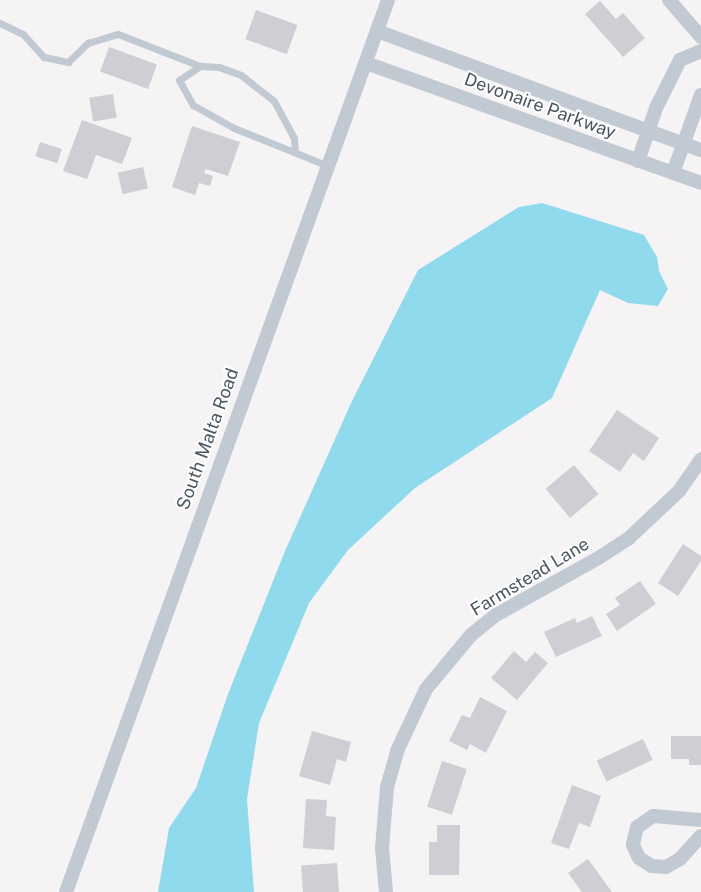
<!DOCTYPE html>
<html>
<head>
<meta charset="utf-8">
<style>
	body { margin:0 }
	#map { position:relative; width:701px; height:892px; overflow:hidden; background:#f5f3f3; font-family:"Public Sans",sans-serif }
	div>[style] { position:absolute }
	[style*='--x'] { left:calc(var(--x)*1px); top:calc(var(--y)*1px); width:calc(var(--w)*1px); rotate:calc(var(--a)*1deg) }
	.water>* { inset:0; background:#90daee }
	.building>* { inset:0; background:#cdcfd5; transform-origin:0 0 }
	.service>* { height:7px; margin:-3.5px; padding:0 3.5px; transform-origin:3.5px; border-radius:3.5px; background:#c1cad2 }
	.minor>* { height:14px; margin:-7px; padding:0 7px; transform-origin:7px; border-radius:7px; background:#c1cad2 }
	span { translate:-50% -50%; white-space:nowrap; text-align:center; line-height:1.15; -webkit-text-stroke:4px #fff; paint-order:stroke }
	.street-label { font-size:18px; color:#4a5661 }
</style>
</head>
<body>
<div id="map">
	<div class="water">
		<div style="clip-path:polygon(542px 203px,644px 235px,657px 257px,659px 271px,668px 289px,658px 306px,628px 303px,600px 290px,552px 398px,415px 488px,348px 550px,309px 603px,259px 723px,247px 799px,254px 892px,158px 892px,169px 828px,196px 788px,228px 694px,285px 551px,352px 401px,418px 270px,519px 207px)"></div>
	</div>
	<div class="building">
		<div style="clip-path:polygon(600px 1px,616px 19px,623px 13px,645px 38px,623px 57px,585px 14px)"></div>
		<div style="left:256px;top:10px;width:44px;height:31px;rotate:20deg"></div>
		<div style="left:109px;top:47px;width:51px;height:26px;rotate:20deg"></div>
		<div style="left:113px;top:94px;width:24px;height:24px;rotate:81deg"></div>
		<div style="clip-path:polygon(82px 120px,132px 138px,122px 164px,96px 155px,87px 179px,63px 171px)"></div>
		<div style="clip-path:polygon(192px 126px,240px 142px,228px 176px,206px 169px,204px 173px,213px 176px,210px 186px,199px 183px,195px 195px,172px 187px)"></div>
		<div style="left:40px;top:142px;width:23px;height:15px;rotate:18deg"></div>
		<div style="left:143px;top:167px;width:22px;height:26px;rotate:77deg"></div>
		<div style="clip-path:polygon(617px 410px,659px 438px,644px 461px,633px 453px,620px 472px,589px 451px)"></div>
		<div style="left:574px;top:465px;width:38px;height:37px;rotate:50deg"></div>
		<div style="clip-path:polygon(683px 544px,701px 556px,701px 561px,678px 596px,658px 583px)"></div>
		<div style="clip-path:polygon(640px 581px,656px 604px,617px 631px,606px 614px,620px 605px,615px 598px)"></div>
		<div style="clip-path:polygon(592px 616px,602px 636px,556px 657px,544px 632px,575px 618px,577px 623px)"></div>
		<div style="clip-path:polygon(514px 651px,526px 662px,535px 652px,548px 663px,517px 700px,491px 678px)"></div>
		<div style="clip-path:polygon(480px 697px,507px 711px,486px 753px,470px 744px,467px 750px,449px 741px,462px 715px,470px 718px)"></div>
		<div style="clip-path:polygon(312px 731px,351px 742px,346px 762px,337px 759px,330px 785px,299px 776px)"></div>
		<div style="clip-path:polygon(671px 736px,701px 736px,701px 765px,689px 765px,689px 759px,671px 759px)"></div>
		<div style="left:643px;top:739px;width:23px;height:51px;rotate:65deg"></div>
		<div style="left:442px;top:761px;width:26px;height:48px;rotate:18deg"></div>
		<div style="clip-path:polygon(572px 785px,601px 796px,590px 827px,579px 823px,569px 849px,551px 843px)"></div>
		<div style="clip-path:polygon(306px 799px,327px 800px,326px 816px,336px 817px,334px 850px,303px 848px)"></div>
		<div style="clip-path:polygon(437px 825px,460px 825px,459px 875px,429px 875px,429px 842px,437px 842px)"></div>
		<div style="clip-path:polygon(588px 859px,612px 892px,582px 892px,568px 873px)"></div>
		<div style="left:337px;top:863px;width:29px;height:36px;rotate:86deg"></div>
	</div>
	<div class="service">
		<div style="--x:0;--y:23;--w:25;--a:26"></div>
		<div style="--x:23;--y:34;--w:31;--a:48"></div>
		<div style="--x:44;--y:57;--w:25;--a:12"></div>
		<div style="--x:68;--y:62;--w:28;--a:-44"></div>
		<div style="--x:88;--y:43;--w:31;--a:-17"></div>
		<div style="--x:118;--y:34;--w:88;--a:21.3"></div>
		<div style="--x:295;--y:152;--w:14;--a:-94"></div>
		<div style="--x:294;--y:138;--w:42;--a:-118.4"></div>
		<div style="--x:274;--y:101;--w:42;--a:-141.8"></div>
		<div style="--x:241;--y:75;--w:23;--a:-160"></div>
		<div style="--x:219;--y:67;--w:19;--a:-177"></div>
		<div style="--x:200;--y:66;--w:25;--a:146"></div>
		<div style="--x:179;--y:80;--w:29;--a:61"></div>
		<div style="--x:193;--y:105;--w:47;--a:29.3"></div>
		<div style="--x:234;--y:128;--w:99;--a:21.9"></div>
	</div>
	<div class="minor">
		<div style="--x:669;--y:0;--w:49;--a:49.1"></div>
		<div style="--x:377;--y:31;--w:345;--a:20.2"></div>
		<div style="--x:366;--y:63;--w:356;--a:19.7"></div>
		<div style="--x:638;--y:161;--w:56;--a:-71.2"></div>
		<div style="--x:656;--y:108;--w:54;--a:-63.4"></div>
		<div style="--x:680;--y:60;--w:23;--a:-23"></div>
		<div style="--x:673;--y:173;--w:83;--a:-70.3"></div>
		<div style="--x:701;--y:820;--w:48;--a:-175.2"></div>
		<div style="--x:653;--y:816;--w:19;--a:145"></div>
		<div style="--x:637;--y:827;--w:18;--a:103"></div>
		<div style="--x:633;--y:845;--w:14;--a:65"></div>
		<div style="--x:639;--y:858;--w:15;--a:32"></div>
		<div style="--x:652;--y:866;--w:14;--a:4"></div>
		<div style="--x:666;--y:867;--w:16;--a:-30"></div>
		<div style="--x:680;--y:859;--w:31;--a:-48"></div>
		<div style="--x:66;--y:892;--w:948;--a:-70.15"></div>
		<div style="--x:386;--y:892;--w:44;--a:-95.2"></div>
		<div style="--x:382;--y:848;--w:61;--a:-85.3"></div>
		<div style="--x:387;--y:787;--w:37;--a:-74"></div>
		<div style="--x:397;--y:751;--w:68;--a:-64.9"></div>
		<div style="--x:426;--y:689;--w:70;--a:-50.2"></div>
		<div style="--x:471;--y:635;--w:32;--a:-39"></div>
		<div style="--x:496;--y:615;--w:119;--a:-29.1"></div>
		<div style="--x:600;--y:557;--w:35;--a:-33"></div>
		<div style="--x:629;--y:538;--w:69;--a:-43.2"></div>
		<div style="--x:679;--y:491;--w:39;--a:-55"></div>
	</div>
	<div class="street-label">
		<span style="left:540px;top:106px;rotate:20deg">Devonaire Parkway</span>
		<span style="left:208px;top:439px;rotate:-70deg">South Malta Road</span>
		<span style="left:530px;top:577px;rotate:-31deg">Farmstead Lane</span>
	</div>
</div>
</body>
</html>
